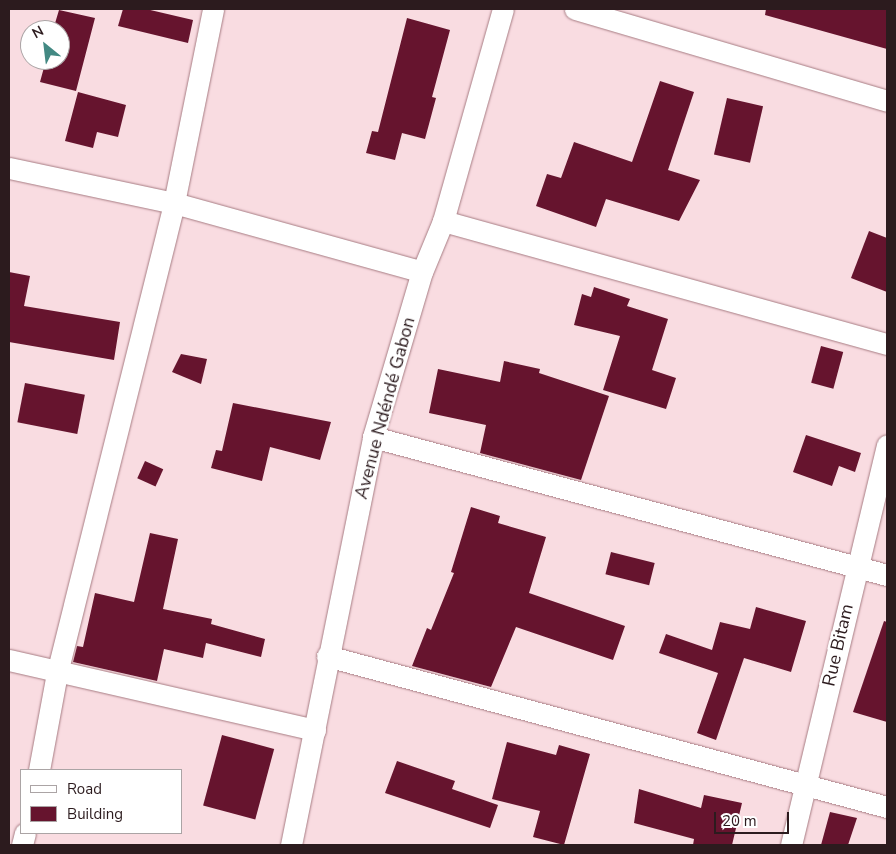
<!DOCTYPE html>
<html>
<head>
<meta charset="utf-8">
<style>
	body { margin:0 }
	#map { position:relative; width:896px; height:854px; overflow:hidden; background:#f9dce1; font-family:"Nunito Sans",sans-serif }
	div>[style] { position:absolute }
	[style*='--x'] { left:calc(var(--x)*1px); top:calc(var(--y)*1px); width:calc(var(--w)*1px); rotate:calc(var(--a)*1deg) }
	.building>* { inset:0; background:#66142e; transform-origin:0 0 }
	.roads { filter:drop-shadow(0 0 1px #a77c83) drop-shadow(0 0 1px #a77c83) }
	.street>* { height:21px; margin:-10.5px; padding:0 10.5px; transform-origin:10.5px; border-radius:10.5px; background:#fff }
	span { translate:-50% -50%; white-space:nowrap; text-align:center; line-height:1.15; -webkit-text-stroke:5px #fff; paint-order:stroke }
	.street-label { font-size:18px; color:#2c1b1e }
	.frame { position:absolute; inset:0; border:10px solid #2c1b1e; pointer-events:none }
	.legend { position:absolute; left:20px; top:769px; width:162px; height:65px; box-sizing:border-box; background:#fff; border:1px solid #aba4a5; margin:0; padding:6px 9px; list-style:none; font-size:15px; color:#2c1b1e }
	.legend li { display:flex; align-items:center; gap:10px; height:25px }
	.legend b { width:25px; border:1px solid #aba4a5 }
	.north { position:absolute; left:20px; top:20px; width:50px; height:50px; box-sizing:border-box; background:#fff; border:1px solid #aba4a5; border-radius:50%; rotate:331deg; font-size:14px; font-weight:700; line-height:20px; text-align:center; color:#2c1b1e }
	.north::after { content:''; display:block; margin:auto; width:18px; height:22px; background:#438983; clip-path:polygon(50% 0,100% 100%,50% 72%,0 100%) }
	.scale { position:absolute; left:714px; top:812px; width:75px; height:22px; box-sizing:border-box; border:2px solid #2c1b1e; border-top:0; padding-left:6px; font-size:15px; line-height:18px; white-space:nowrap; color:#2c1b1e; -webkit-text-stroke:4px #fff; paint-order:stroke }
</style>
</head>
<body>
<div id="map">
	<div class="building">
		<div style="clip-path:polygon(123px 9px,146px 9px,193px 20px,188px 43px,118px 26px)"></div>
		<div style="clip-path:polygon(766px 9px,887px 9px,887px 49px,765px 15px)"></div>
		<div style="clip-path:polygon(59px 10px,95px 18px,76px 91px,40px 82px,46px 60px,60px 60px,60px 30px,53px 30px)"></div>
		<div style="clip-path:polygon(407px 18px,450px 30px,432px 97px,436px 98px,425px 139px,402px 133px,395px 160px,366px 153px,372px 131px,378px 132px)"></div>
		<div style="clip-path:polygon(660px 81px,694px 92px,668px 170px,700px 180px,679px 221px,606px 199px,596px 227px,536px 206px,547px 174px,561px 178px,574px 142px,632px 162px)"></div>
		<div style="clip-path:polygon(78px 92px,126px 105px,118px 137px,97px 132px,93px 148px,65px 141px)"></div>
		<div style="left:727px;top:98px;width:37px;height:58px;rotate:13deg"></div>
		<div style="clip-path:polygon(869px 231px,887px 238px,887px 292px,851px 278px)"></div>
		<div style="clip-path:polygon(9px 272px,30px 276px,24px 306px,120px 322px,114px 360px,9px 342px)"></div>
		<div style="clip-path:polygon(594px 287px,630px 299px,627px 306px,668px 319px,652px 370px,676px 378px,666px 409px,603px 390px,620px 336px,574px 325px,582px 294px,591px 297px)"></div>
		<div style="left:821px;top:346px;width:23px;height:38px;rotate:15deg"></div>
		<div style="clip-path:polygon(181px 354px,207px 359px,201px 384px,172px 372px)"></div>
		<div style="clip-path:polygon(504px 361px,540px 369px,539px 373px,609px 396px,581px 480px,480px 453px,486px 425px,429px 413px,438px 369px,500px 382px)"></div>
		<div style="left:25px;top:383px;width:61px;height:40px;rotate:11deg"></div>
		<div style="clip-path:polygon(233px 403px,331px 422px,320px 460px,270px 447px,262px 481px,211px 468px,216px 450px,222px 451px)"></div>
		<div style="clip-path:polygon(806px 435px,861px 453px,855px 472px,839px 466px,832px 486px,793px 472px)"></div>
		<div style="left:145px;top:461px;width:20px;height:19px;rotate:24deg"></div>
		<div style="clip-path:polygon(471px 507px,500px 516px,498px 523px,546px 537px,529px 593px,625px 626px,613px 660px,516px 627px,491px 687px,412px 666px,427px 628px,431px 630px,454px 573px,451px 572px)"></div>
		<div style="clip-path:polygon(150px 533px,178px 539px,163px 609px,212px 619px,211px 624px,265px 639px,261px 657px,206px 643px,203px 658px,164px 649px,157px 681px,73px 662px,77px 646px,83px 647px,95px 593px,134px 602px)"></div>
		<div style="left:611px;top:552px;width:45px;height:23px;rotate:14deg"></div>
		<div style="clip-path:polygon(756px 607px,806px 621px,791px 672px,744px 658px,716px 740px,697px 733px,718px 673px,659px 653px,666px 634px,712px 650px,720px 622px,750px 629px)"></div>
		<div style="clip-path:polygon(884px 621px,887px 622px,887px 722px,853px 712px)"></div>
		<div style="left:222px;top:735px;width:54px;height:73px;rotate:15deg"></div>
		<div style="clip-path:polygon(507px 742px,556px 755px,559px 745px,590px 754px,564px 845px,533px 837px,540px 811px,492px 799px)"></div>
		<div style="clip-path:polygon(397px 761px,455px 781px,452px 789px,498px 805px,490px 828px,385px 793px)"></div>
		<div style="clip-path:polygon(639px 789px,701px 808px,704px 795px,742px 803px,732px 845px,693px 845px,694px 839px,634px 823px)"></div>
		<div style="clip-path:polygon(830px 812px,857px 818px,848px 845px,821px 845px)"></div>
	</div>
	<div class="roads">
		<div class="street">
			<div style="--x:575;--y:9;--w:325;--a:16.4"></div>
			<div style="--x:9;--y:168;--w:169;--a:12"></div>
			<div style="--x:174;--y:203;--w:257;--a:15.5"></div>
			<div style="--x:443;--y:221;--w:461;--a:15.5"></div>
			<div style="--x:373;--y:437;--w:532;--a:15.03"></div>
			<div style="--x:327;--y:656;--w:580;--a:15.09"></div>
			<div style="--x:9;--y:660;--w:314;--a:12.9"></div>
			<div style="--x:39;--y:770;--w:99;--a:-79.5"></div>
			<div style="--x:57;--y:673;--w:484;--a:-76"></div>
			<div style="--x:174;--y:203;--w:198;--a:-78.6"></div>
			<div style="--x:22;--y:845;--w:12;--a:-76"></div>
			<div style="--x:291;--y:845;--w:416;--a:-78.6"></div>
			<div style="--x:373;--y:437;--w:172;--a:-73.5"></div>
			<div style="--x:422;--y:272;--w:55;--a:-67.6"></div>
			<div style="--x:443;--y:221;--w:220;--a:-74.2"></div>
			<div style="--x:791;--y:845;--w:411;--a:-76.5"></div>
		</div>
	</div>
	<div class="street-label">
		<span style="left:385px;top:408px;rotate:-75deg">Avenue Ndéndé Gabon</span>
		<span style="left:838px;top:645px;rotate:-77deg">Rue Bitam</span>
	</div>
	<div class="frame"></div>
	<ul class="legend">
	<li><b style="height:6px;background:#fff"></b>Road</li>
	<li><b style="height:14px;background:#66142e"></b>Building</li>
	</ul>
	<div class="north">N</div>
	<div class="scale">20 m</div>
</div>
</body>
</html>
